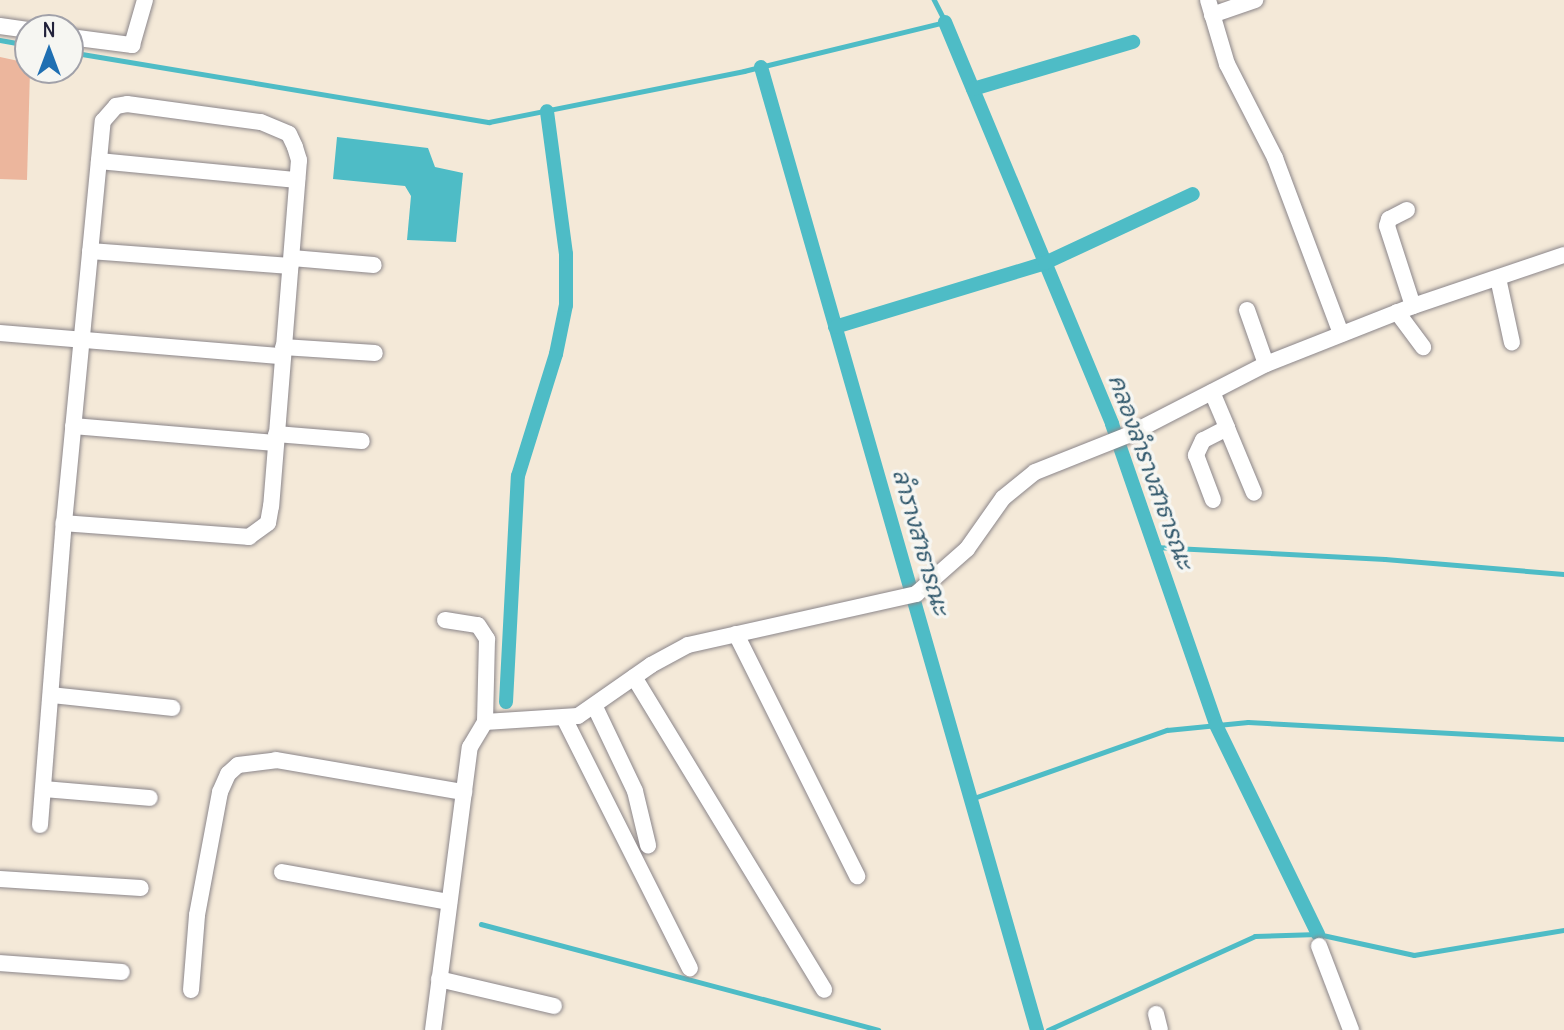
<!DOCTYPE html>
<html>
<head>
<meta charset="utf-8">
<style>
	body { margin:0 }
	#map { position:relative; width:1564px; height:1030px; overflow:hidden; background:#f4e9d8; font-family:Delius,"Playpen Sans Thai",sans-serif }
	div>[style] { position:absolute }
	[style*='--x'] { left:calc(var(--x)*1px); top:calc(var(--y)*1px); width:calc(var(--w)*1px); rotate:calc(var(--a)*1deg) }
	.water>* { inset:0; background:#4ebcc6 }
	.stream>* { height:4.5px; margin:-2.25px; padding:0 2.25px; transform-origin:2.25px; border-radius:2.25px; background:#4ebcc6 }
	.canal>* { height:14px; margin:-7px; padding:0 7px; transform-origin:7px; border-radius:7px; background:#4ebcc6 }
	.building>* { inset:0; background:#ecb69d }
	.roads { filter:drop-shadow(0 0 2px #8b868a) drop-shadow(0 0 2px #8b868a) }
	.minor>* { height:16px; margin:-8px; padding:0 8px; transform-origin:8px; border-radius:8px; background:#fff }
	span { translate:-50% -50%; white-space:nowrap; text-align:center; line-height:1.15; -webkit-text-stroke:7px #f6f6f2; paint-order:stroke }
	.water-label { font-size:23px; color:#31586c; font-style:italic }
	.north { position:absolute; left:14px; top:14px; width:70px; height:70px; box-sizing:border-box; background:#f6f6f2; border:2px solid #a1a1a9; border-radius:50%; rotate:0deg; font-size:19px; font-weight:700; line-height:28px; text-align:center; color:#22223b }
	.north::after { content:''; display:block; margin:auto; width:24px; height:32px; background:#1f6fb2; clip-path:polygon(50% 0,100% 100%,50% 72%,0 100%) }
</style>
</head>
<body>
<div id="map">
	<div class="water">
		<div style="clip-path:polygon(337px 137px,428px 148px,435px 167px,463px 173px,456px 242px,407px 240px,411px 196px,405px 186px,333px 179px)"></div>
	</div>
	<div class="stream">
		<div style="--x:0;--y:40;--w:28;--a:10"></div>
		<div style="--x:70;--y:52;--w:425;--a:9.5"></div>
		<div style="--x:489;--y:122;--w:260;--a:-11.3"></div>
		<div style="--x:744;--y:71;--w:207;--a:-13.7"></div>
		<div style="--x:945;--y:22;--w:25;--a:-117"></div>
		<div style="--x:1155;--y:547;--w:230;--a:3"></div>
		<div style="--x:1385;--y:559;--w:180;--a:4.8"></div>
		<div style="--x:971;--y:799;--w:208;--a:-19.4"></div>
		<div style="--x:1167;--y:730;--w:81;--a:-5.6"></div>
		<div style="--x:1248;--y:722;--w:316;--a:3.1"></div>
		<div style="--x:481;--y:924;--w:411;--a:14.9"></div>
		<div style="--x:1048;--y:1030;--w:227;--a:-24.4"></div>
		<div style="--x:1255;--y:936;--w:63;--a:-1.8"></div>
		<div style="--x:1318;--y:934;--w:98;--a:12.3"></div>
		<div style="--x:1414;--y:955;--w:152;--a:-9.5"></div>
	</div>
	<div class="canal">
		<div style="--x:945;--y:22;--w:435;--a:67.4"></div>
		<div style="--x:1112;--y:424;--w:318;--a:70.9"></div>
		<div style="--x:1216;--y:725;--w:233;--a:64"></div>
		<div style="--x:761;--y:67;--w:1002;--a:74.01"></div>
		<div style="--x:973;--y:89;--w:167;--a:-16.4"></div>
		<div style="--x:835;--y:327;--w:220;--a:-16.9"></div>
		<div style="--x:1045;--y:263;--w:163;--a:-25"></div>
		<div style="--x:506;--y:702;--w:226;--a:-87"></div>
		<div style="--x:518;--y:476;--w:128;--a:-72.7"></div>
		<div style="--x:556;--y:354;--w:50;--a:-78.5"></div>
		<div style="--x:566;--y:305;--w:51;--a:-90"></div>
		<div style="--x:566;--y:254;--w:144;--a:-97.6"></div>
	</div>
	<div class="building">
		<div style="clip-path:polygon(0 57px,28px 63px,30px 70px,27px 180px,0 179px)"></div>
	</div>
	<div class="roads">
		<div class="minor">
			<div style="--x:1208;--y:0;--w:67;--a:73.5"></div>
			<div style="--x:1227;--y:64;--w:106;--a:62.9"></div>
			<div style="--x:1275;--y:158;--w:188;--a:69.4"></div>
			<div style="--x:1212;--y:15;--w:46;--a:-19.2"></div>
			<div style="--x:0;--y:26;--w:28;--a:8"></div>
			<div style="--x:70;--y:37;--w:63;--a:7.4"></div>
			<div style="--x:132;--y:45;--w:47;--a:-73.9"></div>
			<div style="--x:127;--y:104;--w:135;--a:7.7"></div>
			<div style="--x:261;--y:122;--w:30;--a:23"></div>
			<div style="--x:289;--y:134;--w:14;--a:65"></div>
			<div style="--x:295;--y:147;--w:14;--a:73"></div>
			<div style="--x:299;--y:160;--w:347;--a:94.6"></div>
			<div style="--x:271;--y:506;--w:17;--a:100"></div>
			<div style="--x:268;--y:523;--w:24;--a:144"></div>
			<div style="--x:249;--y:537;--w:186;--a:-175.7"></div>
			<div style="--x:64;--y:523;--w:404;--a:-84.5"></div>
			<div style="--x:103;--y:121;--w:20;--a:-49"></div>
			<div style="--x:116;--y:106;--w:11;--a:-10"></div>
			<div style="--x:99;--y:161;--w:199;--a:5.5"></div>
			<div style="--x:1407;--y:210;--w:20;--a:153"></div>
			<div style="--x:1389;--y:219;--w:7;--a:106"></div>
			<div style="--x:1387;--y:226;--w:84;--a:72"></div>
			<div style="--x:90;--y:251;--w:201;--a:4.3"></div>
			<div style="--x:292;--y:258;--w:82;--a:4.9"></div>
			<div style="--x:1498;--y:278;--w:66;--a:77.8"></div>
			<div style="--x:1247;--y:310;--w:57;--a:70.6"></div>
			<div style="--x:1397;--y:312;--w:44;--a:53.4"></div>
			<div style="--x:0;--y:333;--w:283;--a:4.7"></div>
			<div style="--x:283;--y:347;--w:92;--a:3.7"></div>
			<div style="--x:1212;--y:392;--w:39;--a:67"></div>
			<div style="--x:1227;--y:428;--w:27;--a:153"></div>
			<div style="--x:1203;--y:440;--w:17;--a:115"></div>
			<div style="--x:1196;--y:455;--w:48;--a:69.3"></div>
			<div style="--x:73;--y:426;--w:203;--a:4.8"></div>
			<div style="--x:1227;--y:428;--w:70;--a:67.4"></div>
			<div style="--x:276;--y:434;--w:86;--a:4.7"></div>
			<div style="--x:445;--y:620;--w:33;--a:9"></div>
			<div style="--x:478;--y:625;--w:17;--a:57"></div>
			<div style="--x:487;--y:639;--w:83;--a:91.4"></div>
			<div style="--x:736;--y:634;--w:271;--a:63.4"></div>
			<div style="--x:634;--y:677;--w:366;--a:58.7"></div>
			<div style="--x:51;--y:695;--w:122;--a:6.1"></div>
			<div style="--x:595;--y:707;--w:93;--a:64.5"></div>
			<div style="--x:635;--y:791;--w:56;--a:76.5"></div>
			<div style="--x:565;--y:720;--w:278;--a:63.3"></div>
			<div style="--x:43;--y:789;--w:107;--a:4.8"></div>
			<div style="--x:40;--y:825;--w:303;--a:-85.5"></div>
			<div style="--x:282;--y:872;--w:170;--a:10.2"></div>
			<div style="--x:0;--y:879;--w:141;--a:3.7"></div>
			<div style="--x:1319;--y:946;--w:90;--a:69.1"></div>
			<div style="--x:0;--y:963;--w:122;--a:4.2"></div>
			<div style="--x:439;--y:979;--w:118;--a:13.2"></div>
			<div style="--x:191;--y:990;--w:75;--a:-85.4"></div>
			<div style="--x:197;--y:915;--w:125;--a:-79.4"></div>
			<div style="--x:220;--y:792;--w:20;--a:-66"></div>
			<div style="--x:228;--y:774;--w:13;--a:-42"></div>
			<div style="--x:238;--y:765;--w:38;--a:-7"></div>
			<div style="--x:276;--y:760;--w:191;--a:9.7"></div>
			<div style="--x:1156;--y:1014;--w:16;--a:76"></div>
			<div style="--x:433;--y:1030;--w:285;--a:-82.6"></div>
			<div style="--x:470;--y:747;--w:29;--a:-59"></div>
			<div style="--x:485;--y:722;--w:93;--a:-3.7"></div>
			<div style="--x:578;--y:716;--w:89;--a:-34.9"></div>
			<div style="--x:651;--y:665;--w:42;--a:-28.4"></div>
			<div style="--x:688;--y:645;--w:234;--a:-12.6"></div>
			<div style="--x:916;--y:594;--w:68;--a:-41.4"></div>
			<div style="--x:967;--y:549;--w:62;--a:-54.8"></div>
			<div style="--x:1003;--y:498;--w:41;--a:-39.1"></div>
			<div style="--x:1035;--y:472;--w:100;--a:-21.7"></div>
			<div style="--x:1128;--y:435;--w:155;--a:-27.2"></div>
			<div style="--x:1266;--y:364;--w:158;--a:-21.5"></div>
			<div style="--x:1413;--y:306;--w:159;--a:-18.7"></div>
		</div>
	</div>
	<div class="water-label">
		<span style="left:1151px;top:472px;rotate:70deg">คลองลำรางสาธารณะ</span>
		<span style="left:921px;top:542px;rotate:74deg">ลำรางสาธารณะ</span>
	</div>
	<div class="north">N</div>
</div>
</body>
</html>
